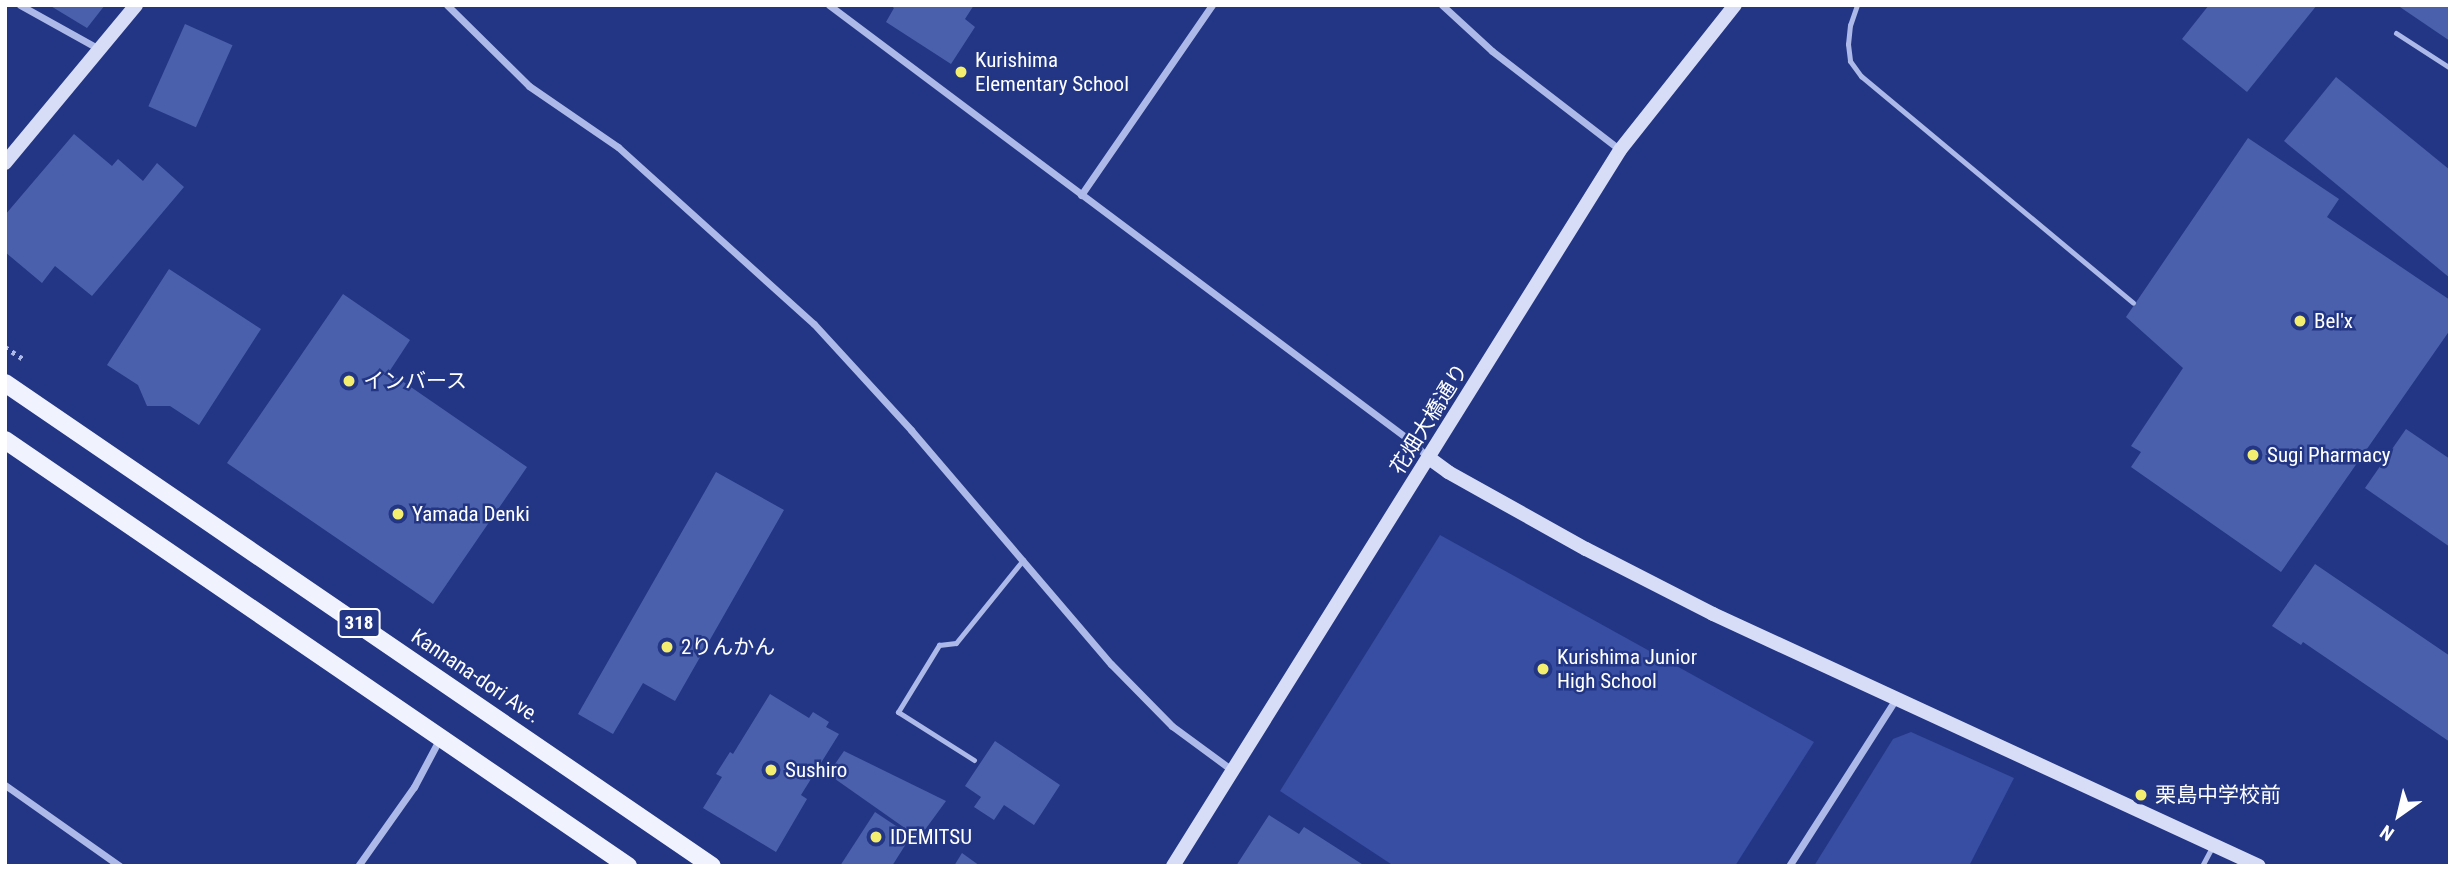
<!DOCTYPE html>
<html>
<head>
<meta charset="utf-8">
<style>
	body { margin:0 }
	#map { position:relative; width:2455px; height:871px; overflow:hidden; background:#233685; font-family:"Roboto Condensed","Noto Sans JP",sans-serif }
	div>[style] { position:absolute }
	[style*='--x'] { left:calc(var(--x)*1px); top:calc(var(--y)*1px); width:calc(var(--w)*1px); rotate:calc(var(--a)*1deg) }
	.green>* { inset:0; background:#374ea2 }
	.building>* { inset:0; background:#4b60ad; transform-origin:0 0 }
	.path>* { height:4.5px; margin-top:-2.25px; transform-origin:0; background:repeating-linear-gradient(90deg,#adb9e9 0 3.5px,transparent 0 8.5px) }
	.lane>* { height:5px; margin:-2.5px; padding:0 2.5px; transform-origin:2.5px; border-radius:2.5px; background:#adb9e9 }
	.street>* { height:7px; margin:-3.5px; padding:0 3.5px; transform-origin:3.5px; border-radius:3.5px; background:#adb9e9 }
	.secondary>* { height:14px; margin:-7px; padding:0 7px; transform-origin:7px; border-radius:7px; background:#d7ddf7 }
	.primary>* { height:18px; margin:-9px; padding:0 9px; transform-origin:9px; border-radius:9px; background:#f0f2fe }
	.dots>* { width:19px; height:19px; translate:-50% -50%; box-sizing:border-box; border:4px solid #233685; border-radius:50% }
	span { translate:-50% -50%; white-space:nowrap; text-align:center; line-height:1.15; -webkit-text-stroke:5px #233685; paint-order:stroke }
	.shield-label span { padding:2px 5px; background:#233685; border:2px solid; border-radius:5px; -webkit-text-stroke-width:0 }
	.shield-label { font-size:19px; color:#fff; font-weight:700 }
	.poi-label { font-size:21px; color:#fff }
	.left { translate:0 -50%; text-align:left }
	.street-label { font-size:21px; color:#fff }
	.frame { position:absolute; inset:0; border:7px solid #fff; pointer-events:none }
	.north { position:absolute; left:2364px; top:780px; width:70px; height:70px; -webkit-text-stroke:5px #233685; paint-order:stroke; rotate:214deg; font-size:19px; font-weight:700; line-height:28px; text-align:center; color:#fff }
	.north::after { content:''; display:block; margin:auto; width:24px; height:32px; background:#fff; clip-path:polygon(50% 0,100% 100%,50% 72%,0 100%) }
</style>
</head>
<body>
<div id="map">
	<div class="green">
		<div style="clip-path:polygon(1440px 535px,1814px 742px,1735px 866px,1394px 866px,1280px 791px)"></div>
		<div style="clip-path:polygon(1911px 732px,2014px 778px,1969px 866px,1814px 866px,1893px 739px)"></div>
	</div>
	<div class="building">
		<div style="clip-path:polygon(49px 5px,105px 5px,87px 28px)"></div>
		<div style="clip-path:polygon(890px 5px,974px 5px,965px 19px,975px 27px,951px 64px,886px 22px,894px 8px)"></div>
		<div style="clip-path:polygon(2209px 5px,2317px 5px,2247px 92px,2182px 39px)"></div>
		<div style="clip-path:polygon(2397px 5px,2450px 5px,2450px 41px)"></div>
		<div style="left:185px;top:24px;width:52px;height:90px;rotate:24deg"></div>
		<div style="clip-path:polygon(2336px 77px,2450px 170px,2450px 278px,2284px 141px)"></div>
		<div style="clip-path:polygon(74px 134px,112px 166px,118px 159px,143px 181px,157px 163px,184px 187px,92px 296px,55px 266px,42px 283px,5px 252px,5px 215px)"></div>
		<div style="clip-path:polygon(2248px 138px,2339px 199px,2327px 217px,2450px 300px,2450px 330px,2281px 572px,2131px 467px,2141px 452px,2131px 446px,2183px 368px,2126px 317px)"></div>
		<div style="clip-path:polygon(169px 269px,261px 329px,199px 425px,170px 406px,147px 406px,138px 385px,107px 365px)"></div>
		<div style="clip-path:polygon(343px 294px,410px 340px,389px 372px,527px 467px,433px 604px,227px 463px)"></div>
		<div style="clip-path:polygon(2406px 429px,2450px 459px,2450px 547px,2365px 488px)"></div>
		<div style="clip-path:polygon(716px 472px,784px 510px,675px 701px,643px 683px,613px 734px,578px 714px)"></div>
		<div style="clip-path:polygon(2315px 564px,2450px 656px,2450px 742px,2303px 642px,2301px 645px,2272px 626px)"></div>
		<div style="clip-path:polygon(770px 694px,809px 718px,813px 712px,829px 722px,826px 727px,839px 734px,801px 795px,807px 799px,776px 852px,703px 808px,722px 777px,716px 774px,730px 752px,733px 754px)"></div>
		<div style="clip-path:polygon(995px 741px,1060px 785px,1034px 825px,1004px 805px,994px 820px,974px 807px,981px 797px,965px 786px)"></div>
		<div style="clip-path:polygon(844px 751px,946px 801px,919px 838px,828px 774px)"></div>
		<div style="clip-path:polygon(875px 812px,911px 836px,892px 866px,840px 866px)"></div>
		<div style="clip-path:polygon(1269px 815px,1299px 834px,1304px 827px,1365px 866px,1236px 866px)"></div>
		<div style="clip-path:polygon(962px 853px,980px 866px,954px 866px)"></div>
	</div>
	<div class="path">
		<div style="--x:5;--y:347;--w:24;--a:33"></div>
	</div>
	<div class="lane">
		<div style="--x:1857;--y:5;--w:21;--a:109"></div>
		<div style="--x:1850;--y:25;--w:19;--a:96"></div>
		<div style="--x:1848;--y:44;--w:17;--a:83"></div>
		<div style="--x:1850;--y:61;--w:19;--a:54"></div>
		<div style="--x:1861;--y:76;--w:354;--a:39.8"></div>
		<div style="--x:2396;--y:33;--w:64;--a:32.9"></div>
		<div style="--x:974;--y:760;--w:90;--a:-147.7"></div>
		<div style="--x:898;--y:712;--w:79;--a:-58.5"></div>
		<div style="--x:939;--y:645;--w:17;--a:-7"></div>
		<div style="--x:956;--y:643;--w:107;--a:-51.1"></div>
		<div style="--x:2202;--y:866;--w:21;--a:-62"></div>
	</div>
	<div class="street">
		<div style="--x:20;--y:5;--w:90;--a:29.1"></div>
		<div style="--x:447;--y:5;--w:115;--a:44.6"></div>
		<div style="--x:529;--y:86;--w:108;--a:34.4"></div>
		<div style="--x:618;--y:147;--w:264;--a:42.1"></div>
		<div style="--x:814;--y:324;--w:144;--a:47.5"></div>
		<div style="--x:911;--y:430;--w:308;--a:49.5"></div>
		<div style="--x:1111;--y:664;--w:87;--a:45.5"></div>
		<div style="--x:1172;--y:726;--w:74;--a:36.3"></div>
		<div style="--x:829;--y:5;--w:724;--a:36.85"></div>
		<div style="--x:1408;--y:439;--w:28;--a:42"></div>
		<div style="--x:1442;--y:5;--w:68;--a:42.6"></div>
		<div style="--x:1492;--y:51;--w:162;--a:37.7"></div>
		<div style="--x:1081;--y:195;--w:231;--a:-55.4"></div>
		<div style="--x:5;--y:785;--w:141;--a:35.2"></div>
		<div style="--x:358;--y:866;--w:97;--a:-54.7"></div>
		<div style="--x:414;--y:787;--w:55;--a:-62"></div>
		<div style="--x:1789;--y:866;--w:198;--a:-57.4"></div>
	</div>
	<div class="secondary">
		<div style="--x:5;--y:163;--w:205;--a:-50.3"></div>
		<div style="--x:1429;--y:458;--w:24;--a:36"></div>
		<div style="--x:1448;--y:472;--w:158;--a:29.2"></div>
		<div style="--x:1586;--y:549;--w:143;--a:27.1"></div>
		<div style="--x:1713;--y:614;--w:601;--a:24.78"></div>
		<div style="--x:1173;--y:866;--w:844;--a:-58.02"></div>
		<div style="--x:1620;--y:150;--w:185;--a:-51.6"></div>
	</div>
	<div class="primary">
		<div style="--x:5;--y:383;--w:856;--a:34.34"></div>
		<div style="--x:5;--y:440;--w:755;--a:34.36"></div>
	</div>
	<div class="dots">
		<div style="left:961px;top:72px;background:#f3ed70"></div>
		<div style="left:2300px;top:321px;background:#f3ed70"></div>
		<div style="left:349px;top:381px;background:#f3ed70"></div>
		<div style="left:2253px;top:455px;background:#f3ed70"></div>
		<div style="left:398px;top:514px;background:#f3ed70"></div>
		<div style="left:667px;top:647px;background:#f3ed70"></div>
		<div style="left:1543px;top:669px;background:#f3ed70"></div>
		<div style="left:771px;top:770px;background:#f3ed70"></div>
		<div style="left:2141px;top:795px;background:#f3ed70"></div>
		<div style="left:876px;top:837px;background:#f3ed70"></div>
	</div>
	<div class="shield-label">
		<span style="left:359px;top:623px">318</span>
	</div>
	<div class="poi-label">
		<span class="left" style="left:975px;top:72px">Kurishima<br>Elementary School</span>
		<span class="left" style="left:2314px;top:321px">Bel'x</span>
		<span class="left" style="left:363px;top:381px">インバース</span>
		<span class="left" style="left:2267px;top:455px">Sugi Pharmacy</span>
		<span class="left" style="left:412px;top:514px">Yamada Denki</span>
		<span class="left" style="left:681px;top:647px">2りんかん</span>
		<span class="left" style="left:1557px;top:669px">Kurishima Junior<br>High School</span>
		<span class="left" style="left:785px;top:770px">Sushiro</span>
		<span class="left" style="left:2155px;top:795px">栗島中学校前</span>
		<span class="left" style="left:890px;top:837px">IDEMITSU</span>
	</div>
	<div class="street-label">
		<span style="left:1429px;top:419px;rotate:-58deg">花畑大橋通り</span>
		<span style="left:476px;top:676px;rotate:34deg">Kannana-dori Ave.</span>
	</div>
	<div class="frame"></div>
	<div class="north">N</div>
</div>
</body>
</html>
